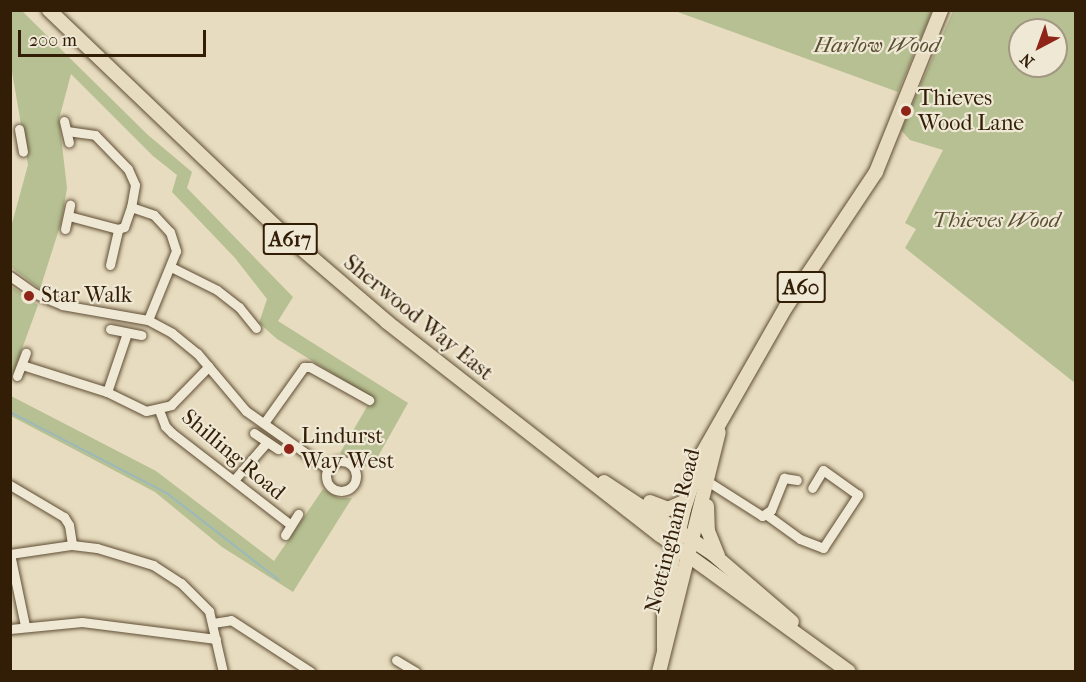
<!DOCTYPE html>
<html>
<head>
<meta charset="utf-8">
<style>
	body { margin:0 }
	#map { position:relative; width:1086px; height:682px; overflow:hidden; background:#e7dcbf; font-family:"IM FELL French Canon",serif }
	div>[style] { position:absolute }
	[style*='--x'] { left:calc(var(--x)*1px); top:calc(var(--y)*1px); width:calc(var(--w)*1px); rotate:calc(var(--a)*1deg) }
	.green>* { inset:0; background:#b6c092 }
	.stream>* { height:1.5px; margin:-0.75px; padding:0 0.75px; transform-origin:0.75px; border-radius:0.75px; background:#9bb9bc }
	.roads { filter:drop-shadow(0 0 2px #5f4d34) drop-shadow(0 0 2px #5f4d34) }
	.minor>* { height:9px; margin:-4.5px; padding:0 4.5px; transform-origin:4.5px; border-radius:4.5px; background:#efe8d5 }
	.minor>.ring { margin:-4.5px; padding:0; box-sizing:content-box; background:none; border:9px solid #efe8d5; border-radius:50% }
	.highway>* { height:14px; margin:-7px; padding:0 7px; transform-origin:7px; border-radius:7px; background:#e7dcbf }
	.dots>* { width:16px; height:16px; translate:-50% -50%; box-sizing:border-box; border:3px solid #efe8d5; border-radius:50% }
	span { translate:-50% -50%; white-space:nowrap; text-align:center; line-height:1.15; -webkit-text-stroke:4.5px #efe8d5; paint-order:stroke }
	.shield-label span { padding:2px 4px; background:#efe8d5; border:2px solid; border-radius:4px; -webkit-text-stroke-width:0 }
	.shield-label { font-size:21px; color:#321d06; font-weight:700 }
	.park-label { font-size:22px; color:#5a4e30; font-style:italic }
	.poi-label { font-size:22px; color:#321d06 }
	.left { translate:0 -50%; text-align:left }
	.street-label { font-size:22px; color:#321d06 }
	.frame { position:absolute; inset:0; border:12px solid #321d06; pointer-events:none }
	.north { position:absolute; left:1008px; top:18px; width:60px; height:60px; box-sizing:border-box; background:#efe8d5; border:2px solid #a39782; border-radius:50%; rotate:221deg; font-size:16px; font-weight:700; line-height:24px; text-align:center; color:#321d06 }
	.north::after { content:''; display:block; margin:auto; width:21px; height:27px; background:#8f2418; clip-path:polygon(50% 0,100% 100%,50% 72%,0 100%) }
	.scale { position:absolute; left:18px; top:30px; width:188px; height:27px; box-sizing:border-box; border:3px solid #321d06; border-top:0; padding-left:8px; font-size:18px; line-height:21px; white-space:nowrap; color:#321d06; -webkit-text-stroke:4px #efe8d5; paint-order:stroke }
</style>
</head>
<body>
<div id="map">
	<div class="green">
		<div style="clip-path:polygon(21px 10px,148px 135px,192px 172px,187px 188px,293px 297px,278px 321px,408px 403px,371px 469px,340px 453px,372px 398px,277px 339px,259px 323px,267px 299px,235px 258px,172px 192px,177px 175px,153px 156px,71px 74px,59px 119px,67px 188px,61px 223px,40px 289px,11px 267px,11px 227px,28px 165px,11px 66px,11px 11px)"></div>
		<div style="clip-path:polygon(675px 11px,932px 11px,898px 92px)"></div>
		<div style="clip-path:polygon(evenodd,953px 11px,1075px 11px,1075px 383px,905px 248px,916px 229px,905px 223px,943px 150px,910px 140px,901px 130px,953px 11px,1020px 30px,1056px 30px,1056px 66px,1020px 66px,1020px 30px)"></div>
		<div style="clip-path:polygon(11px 286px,38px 305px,11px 379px)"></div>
		<div style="clip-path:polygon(11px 396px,156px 471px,274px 561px,323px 489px,339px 498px,352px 498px,293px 592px,222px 547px,155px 492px,11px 416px)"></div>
	</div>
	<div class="stream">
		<div style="--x:10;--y:412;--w:177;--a:27.3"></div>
		<div style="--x:167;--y:493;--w:142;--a:37.8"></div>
	</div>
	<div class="roads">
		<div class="minor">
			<div style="--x:64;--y:121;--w:22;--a:77"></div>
			<div style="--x:19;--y:129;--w:23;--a:80"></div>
			<div style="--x:67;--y:131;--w:28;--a:8"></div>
			<div style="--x:95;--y:135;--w:47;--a:45.9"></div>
			<div style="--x:128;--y:169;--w:17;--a:66"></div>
			<div style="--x:135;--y:185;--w:22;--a:100"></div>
			<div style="--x:131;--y:207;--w:21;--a:109"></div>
			<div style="--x:124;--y:227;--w:6;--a:162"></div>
			<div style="--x:131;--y:207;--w:24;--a:19"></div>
			<div style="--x:154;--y:215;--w:23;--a:47"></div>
			<div style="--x:170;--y:232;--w:20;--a:72"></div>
			<div style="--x:176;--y:251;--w:74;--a:112.1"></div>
			<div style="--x:69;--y:216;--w:51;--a:14.9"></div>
			<div style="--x:65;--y:229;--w:25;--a:-78"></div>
			<div style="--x:110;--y:265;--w:37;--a:-77"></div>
			<div style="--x:171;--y:267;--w:51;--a:26.6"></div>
			<div style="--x:217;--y:290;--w:28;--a:38"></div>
			<div style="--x:239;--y:307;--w:27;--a:51"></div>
			<div style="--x:10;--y:276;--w:29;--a:35"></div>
			<div style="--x:34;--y:293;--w:30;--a:23"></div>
			<div style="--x:62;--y:305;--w:87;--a:9.9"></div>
			<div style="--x:148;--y:320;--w:27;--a:28"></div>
			<div style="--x:172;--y:333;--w:32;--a:39"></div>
			<div style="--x:197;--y:353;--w:76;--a:49.8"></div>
			<div style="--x:246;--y:411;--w:100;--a:35.3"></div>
			<div style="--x:110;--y:329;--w:32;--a:11"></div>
			<div style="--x:22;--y:365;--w:89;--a:17.6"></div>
			<div style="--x:107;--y:392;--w:43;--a:26"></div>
			<div style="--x:146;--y:411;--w:26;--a:-13"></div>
			<div style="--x:171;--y:405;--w:54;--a:-45.7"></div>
			<div style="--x:17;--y:376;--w:25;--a:-69"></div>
			<div style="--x:107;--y:392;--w:62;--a:-71.3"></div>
			<div style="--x:159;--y:410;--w:17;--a:69"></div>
			<div style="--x:165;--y:426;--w:10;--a:45"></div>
			<div style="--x:172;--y:433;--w:150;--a:37.7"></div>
			<div style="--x:264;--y:423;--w:69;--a:-54.5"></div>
			<div style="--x:304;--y:367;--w:6;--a:0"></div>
			<div style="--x:310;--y:367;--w:68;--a:29.2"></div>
			<div style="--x:254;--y:433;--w:29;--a:34"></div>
			<div class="ring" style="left:326px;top:461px;width:21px;height:21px"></div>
			<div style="--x:704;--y:479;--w:69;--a:32.5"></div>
			<div style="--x:762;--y:516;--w:11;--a:-34"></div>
			<div style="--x:771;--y:510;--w:35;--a:-68"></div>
			<div style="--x:784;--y:478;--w:13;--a:9"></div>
			<div style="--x:234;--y:480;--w:50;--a:-49"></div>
			<div style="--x:10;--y:485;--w:63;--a:30.7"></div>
			<div style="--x:64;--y:517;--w:9;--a:58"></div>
			<div style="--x:69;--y:525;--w:20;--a:81"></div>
			<div style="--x:767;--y:515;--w:41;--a:36"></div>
			<div style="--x:800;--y:539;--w:25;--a:21"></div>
			<div style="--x:823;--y:548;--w:64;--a:-56.6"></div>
			<div style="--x:858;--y:495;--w:43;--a:-144.5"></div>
			<div style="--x:823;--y:470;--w:21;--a:121"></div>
			<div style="--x:285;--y:535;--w:25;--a:-58"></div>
			<div style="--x:10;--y:554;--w:63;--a:-8.3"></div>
			<div style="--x:72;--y:545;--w:25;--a:7"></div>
			<div style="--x:97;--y:548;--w:59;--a:16.9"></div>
			<div style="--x:153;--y:565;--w:33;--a:33"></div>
			<div style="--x:181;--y:583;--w:40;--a:45"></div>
			<div style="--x:209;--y:611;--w:63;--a:77.1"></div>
			<div style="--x:10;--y:554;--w:74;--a:78.2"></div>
			<div style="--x:213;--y:623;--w:18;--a:-9"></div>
			<div style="--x:231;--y:620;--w:95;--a:33"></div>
			<div style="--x:10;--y:629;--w:72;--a:-5.6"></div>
			<div style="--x:82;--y:622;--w:135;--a:7.2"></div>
			<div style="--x:396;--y:660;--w:23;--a:31"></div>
		</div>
		<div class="highway">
			<div style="--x:49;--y:10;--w:311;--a:43.7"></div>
			<div style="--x:274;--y:225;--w:149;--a:40.6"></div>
			<div style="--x:387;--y:322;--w:346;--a:38"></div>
			<div style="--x:660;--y:535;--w:233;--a:35.9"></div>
			<div style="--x:604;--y:482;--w:131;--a:33.4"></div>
			<div style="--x:713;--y:554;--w:104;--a:40.7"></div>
			<div style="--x:650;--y:502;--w:19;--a:21"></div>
			<div style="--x:668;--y:509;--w:20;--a:-24"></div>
			<div style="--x:707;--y:506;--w:25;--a:88"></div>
			<div style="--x:708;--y:531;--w:27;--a:68"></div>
			<div style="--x:664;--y:649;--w:36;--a:-90"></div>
			<div style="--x:664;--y:613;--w:47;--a:-81.3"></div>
			<div style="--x:671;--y:567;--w:59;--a:-77.4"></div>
			<div style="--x:684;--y:509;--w:58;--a:-71.9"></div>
			<div style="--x:702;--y:454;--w:169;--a:-60.3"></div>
			<div style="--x:786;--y:307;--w:162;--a:-56.3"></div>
			<div style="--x:876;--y:172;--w:175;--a:-68.1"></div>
			<div style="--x:659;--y:672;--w:247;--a:-76"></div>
		</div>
	</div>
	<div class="dots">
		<div style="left:906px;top:111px;background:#8f2418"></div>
		<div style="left:29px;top:296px;background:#8f2418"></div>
		<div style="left:289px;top:449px;background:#8f2418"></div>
	</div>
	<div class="shield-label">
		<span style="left:290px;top:239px">A617</span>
		<span style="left:801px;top:287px">A60</span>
	</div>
	<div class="park-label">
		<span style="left:877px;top:46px">Harlow Wood</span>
		<span style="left:996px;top:221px">Thieves Wood</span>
	</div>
	<div class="poi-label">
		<span class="left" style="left:918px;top:111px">Thieves<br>Wood Lane</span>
		<span class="left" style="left:41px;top:296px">Star Walk</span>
		<span class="left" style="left:301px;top:449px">Lindurst<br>Way West</span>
	</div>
	<div class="street-label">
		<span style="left:418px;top:318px;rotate:39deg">Sherwood Way East</span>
		<span style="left:233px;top:455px;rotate:40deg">Shilling Road</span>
		<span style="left:673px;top:531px;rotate:-76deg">Nottingham Road</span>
	</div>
	<div class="frame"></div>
	<div class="north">N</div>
	<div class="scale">200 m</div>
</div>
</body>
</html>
